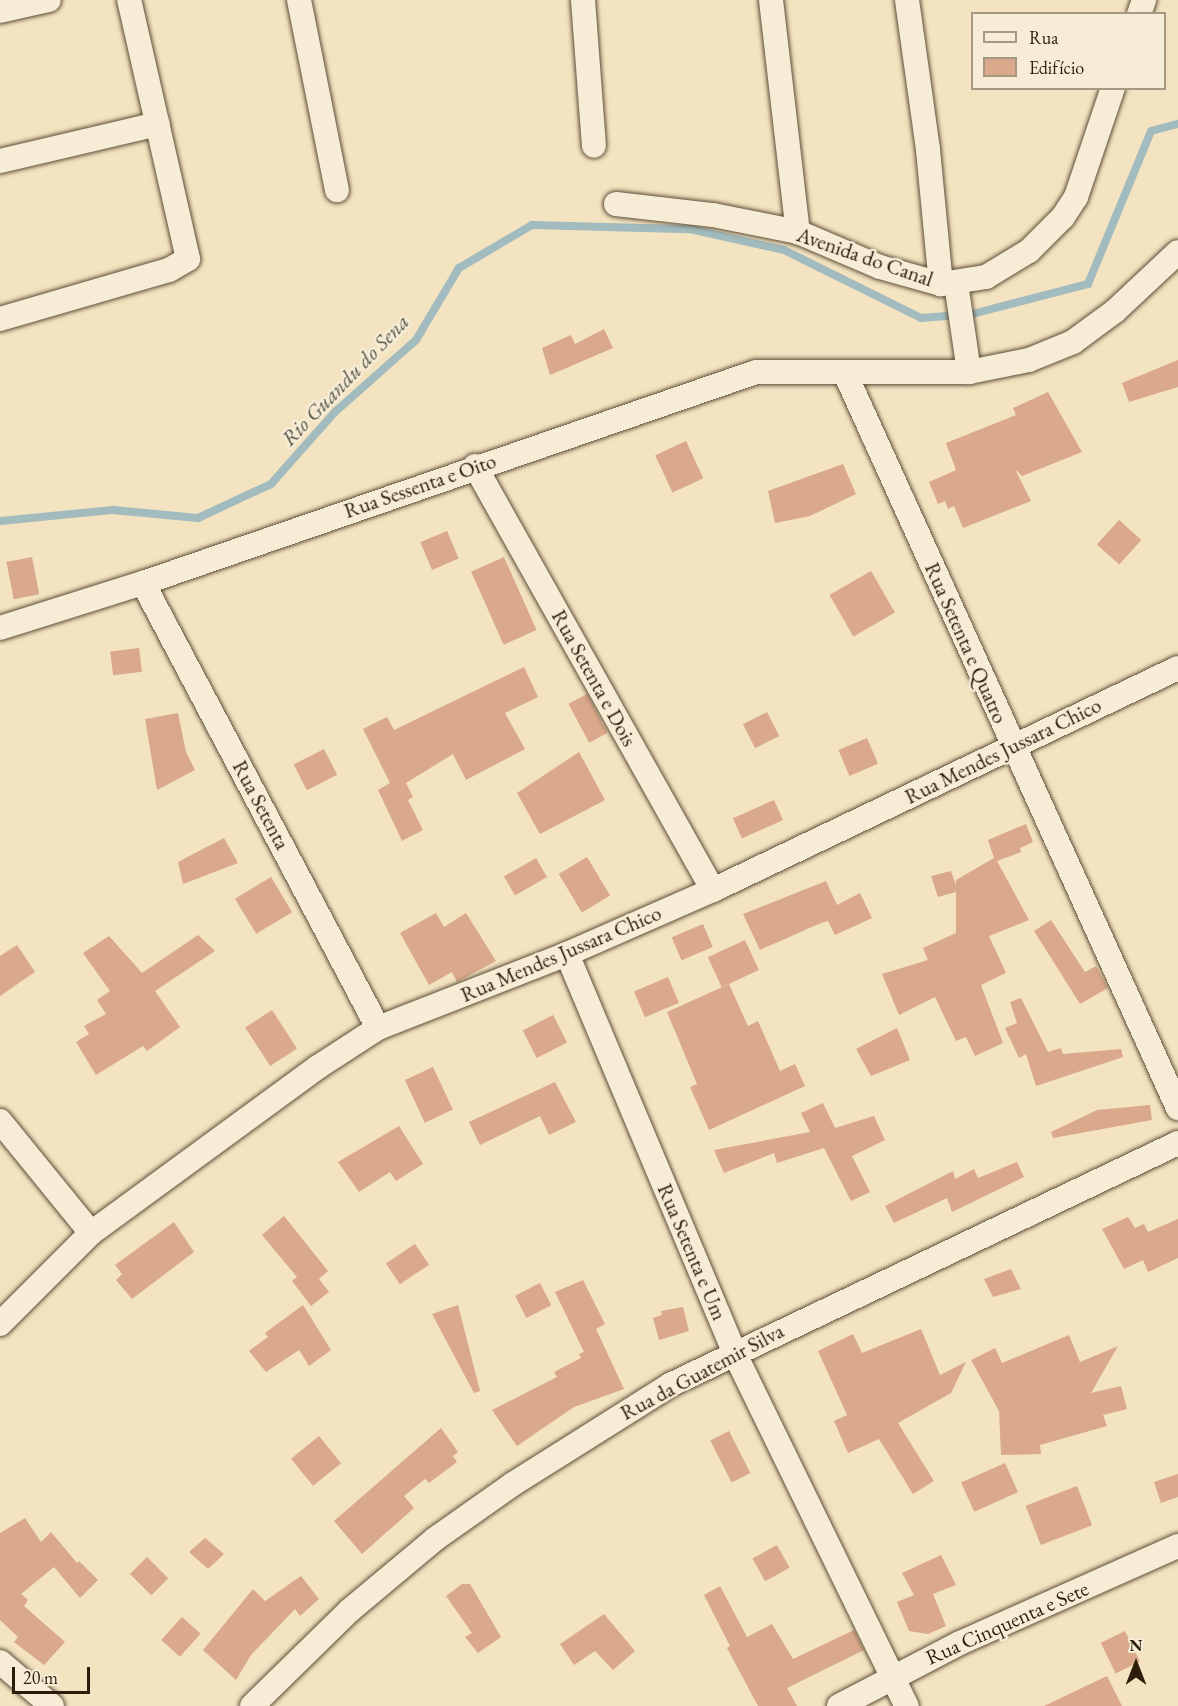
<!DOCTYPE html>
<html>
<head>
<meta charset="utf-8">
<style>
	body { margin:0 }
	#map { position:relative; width:1178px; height:1706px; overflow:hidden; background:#f3e3c0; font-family:"EB Garamond",serif }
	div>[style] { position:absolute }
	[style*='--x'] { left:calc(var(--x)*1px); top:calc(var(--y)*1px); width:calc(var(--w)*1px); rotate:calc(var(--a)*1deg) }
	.stream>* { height:8px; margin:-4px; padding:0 4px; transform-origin:4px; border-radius:4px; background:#a1bbbe }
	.building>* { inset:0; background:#daa88b; transform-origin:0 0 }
	.roads { filter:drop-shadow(0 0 2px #5e4e38) drop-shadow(0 0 2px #5e4e38) }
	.minor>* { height:24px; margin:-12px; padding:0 12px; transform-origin:12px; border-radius:12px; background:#f7edd6 }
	span { translate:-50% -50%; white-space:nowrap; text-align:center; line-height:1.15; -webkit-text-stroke:5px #f7edd6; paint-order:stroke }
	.street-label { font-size:21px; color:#2d1c0a }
	.water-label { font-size:22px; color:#565449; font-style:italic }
	.legend { position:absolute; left:971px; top:12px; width:195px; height:78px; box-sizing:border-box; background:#f7edd6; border:2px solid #a69984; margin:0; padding:8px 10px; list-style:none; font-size:18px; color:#2d1c0a }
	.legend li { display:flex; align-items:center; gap:12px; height:30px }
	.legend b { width:30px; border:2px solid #a69984 }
	.north { position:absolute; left:1106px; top:1634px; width:60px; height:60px; -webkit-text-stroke:4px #f7edd6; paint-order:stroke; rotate:0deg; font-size:16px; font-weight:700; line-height:24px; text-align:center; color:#2d1c0a }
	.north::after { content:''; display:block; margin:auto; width:21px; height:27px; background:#2d1c0a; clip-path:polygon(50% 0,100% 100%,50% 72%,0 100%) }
	.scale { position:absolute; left:12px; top:1667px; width:78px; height:27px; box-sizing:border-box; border:3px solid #2d1c0a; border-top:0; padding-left:8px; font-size:18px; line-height:21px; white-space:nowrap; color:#2d1c0a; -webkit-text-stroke:4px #f7edd6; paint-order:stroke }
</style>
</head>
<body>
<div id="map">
	<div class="stream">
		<div style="--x:0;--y:521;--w:114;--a:-5.6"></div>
		<div style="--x:113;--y:510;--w:85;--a:5.4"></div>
		<div style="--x:198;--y:518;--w:81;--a:-25"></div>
		<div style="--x:271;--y:484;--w:96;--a:-48.4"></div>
		<div style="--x:335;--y:412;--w:108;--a:-41.6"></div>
		<div style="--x:416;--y:340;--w:84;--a:-59.2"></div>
		<div style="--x:459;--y:268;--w:85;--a:-30.5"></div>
		<div style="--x:532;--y:225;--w:158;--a:1.5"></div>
		<div style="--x:690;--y:229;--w:96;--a:12.6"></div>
		<div style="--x:784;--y:250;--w:153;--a:26.4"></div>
		<div style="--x:921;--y:318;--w:51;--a:-4.5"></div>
		<div style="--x:972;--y:314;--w:120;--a:-14.5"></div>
		<div style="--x:1088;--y:284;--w:165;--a:-67.6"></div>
		<div style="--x:1151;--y:131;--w:28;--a:-15"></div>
	</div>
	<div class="building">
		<div style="clip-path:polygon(604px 329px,613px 348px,550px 375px,542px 348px,571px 335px,575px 344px)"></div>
		<div style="clip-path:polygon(1178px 360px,1178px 387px,1129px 402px,1122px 383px)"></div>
		<div style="clip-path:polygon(1048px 392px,1082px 452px,1022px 476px,1015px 469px,1031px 501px,963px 528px,954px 506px,948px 509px,945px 501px,938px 504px,929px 482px,956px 470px,946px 443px,1016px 415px,1013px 408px)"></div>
		<div style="left:686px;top:441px;width:41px;height:34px;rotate:65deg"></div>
		<div style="clip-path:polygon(843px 464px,856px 494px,810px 516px,775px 523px,768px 491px)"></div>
		<div style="left:1119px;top:520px;width:30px;height:33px;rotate:42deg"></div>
		<div style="left:447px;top:531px;width:30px;height:29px;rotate:67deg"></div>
		<div style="left:32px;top:557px;width:38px;height:26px;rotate:79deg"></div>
		<div style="left:504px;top:557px;width:80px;height:36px;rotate:66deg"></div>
		<div style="left:871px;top:571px;width:48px;height:48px;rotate:60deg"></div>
		<div style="left:139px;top:648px;width:24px;height:29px;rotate:83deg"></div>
		<div style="clip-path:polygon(524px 667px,538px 697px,505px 713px,525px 749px,466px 780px,453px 754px,406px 783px,413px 797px,408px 800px,423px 830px,402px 841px,378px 790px,390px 783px,363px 729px,387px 717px,394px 730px)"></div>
		<div style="left:587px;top:694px;width:44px;height:21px;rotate:62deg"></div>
		<div style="left:767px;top:712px;width:27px;height:27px;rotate:63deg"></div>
		<div style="clip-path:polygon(178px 713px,186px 752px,195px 770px,157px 790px,145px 719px)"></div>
		<div style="left:867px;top:738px;width:28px;height:31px;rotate:67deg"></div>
		<div style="left:324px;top:749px;width:29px;height:34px;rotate:63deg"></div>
		<div style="clip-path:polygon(579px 752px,605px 800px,540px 834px,517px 793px)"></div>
		<div style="left:774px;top:800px;width:22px;height:45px;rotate:66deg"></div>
		<div style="clip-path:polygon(1026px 824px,1033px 842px,1020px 848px,1021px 852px,997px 861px,1029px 920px,989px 936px,1006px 973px,981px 985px,1003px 1043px,975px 1056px,966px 1037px,956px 1041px,935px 997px,899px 1015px,882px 974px,928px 960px,923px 948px,956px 933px,956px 892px,938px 897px,931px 876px,951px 871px,956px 885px,956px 880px,994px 858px,988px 840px)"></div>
		<div style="clip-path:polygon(224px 838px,238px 863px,183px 884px,178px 862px)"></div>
		<div style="left:587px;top:857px;width:45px;height:33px;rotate:59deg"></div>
		<div style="left:536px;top:858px;width:22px;height:37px;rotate:60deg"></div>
		<div style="left:271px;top:877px;width:41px;height:42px;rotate:59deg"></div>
		<div style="clip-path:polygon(826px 881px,837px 905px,860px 893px,872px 918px,835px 935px,828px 921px,821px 923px,760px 950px,743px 914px)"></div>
		<div style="clip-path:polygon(436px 913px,444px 927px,466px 913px,496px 961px,457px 982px,452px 972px,429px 985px,400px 933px)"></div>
		<div style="clip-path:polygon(1051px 920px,1085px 972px,1096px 966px,1108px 988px,1080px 1004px,1034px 931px)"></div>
		<div style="left:703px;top:924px;width:25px;height:34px;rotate:67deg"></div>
		<div style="clip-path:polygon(198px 935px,215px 951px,155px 991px,180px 1027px,147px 1051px,143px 1046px,96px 1075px,76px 1042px,89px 1034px,84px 1026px,106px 1014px,97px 1000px,110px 991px,83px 953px,109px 936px,142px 973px)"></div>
		<div style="left:745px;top:940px;width:33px;height:41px;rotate:65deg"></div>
		<div style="clip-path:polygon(17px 945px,35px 972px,0 996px,0 956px)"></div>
		<div style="left:668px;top:977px;width:28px;height:37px;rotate:67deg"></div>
		<div style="clip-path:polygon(729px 984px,748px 1026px,758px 1021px,780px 1071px,795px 1064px,805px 1086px,709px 1130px,690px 1087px,697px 1084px,667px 1012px)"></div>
		<div style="clip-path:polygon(1021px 998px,1048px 1052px,1061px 1048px,1063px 1054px,1121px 1049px,1123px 1057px,1036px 1086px,1026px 1054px,1019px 1058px,1005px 1028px,1017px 1023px,1010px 1002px)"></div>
		<div style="left:272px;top:1010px;width:46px;height:32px;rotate:57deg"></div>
		<div style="left:553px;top:1015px;width:31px;height:34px;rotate:63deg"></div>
		<div style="clip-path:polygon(897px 1028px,910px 1060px,871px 1076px,856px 1049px)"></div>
		<div style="left:433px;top:1067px;width:47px;height:31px;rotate:65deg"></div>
		<div style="clip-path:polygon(555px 1082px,576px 1122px,549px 1135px,540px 1116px,480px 1145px,469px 1122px)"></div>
		<div style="clip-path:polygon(823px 1103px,835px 1128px,874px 1116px,885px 1140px,852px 1156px,870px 1192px,851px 1201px,824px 1148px,777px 1163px,774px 1153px,724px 1173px,714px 1150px,810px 1132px,801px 1113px)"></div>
		<div style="clip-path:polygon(1150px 1105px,1152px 1120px,1053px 1138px,1051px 1132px,1097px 1110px)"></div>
		<div style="clip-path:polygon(399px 1126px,423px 1164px,396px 1181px,390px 1172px,359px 1192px,338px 1162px)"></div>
		<div style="clip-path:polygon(1017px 1162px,1024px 1177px,952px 1212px,947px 1198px,894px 1223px,885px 1206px,953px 1171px,955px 1179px,974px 1169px,978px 1178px)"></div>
		<div style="clip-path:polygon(284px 1216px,328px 1271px,319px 1279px,329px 1292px,311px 1306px,292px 1281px,297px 1277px,262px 1235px)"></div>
		<div style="clip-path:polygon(1128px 1217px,1135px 1228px,1144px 1224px,1148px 1232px,1178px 1219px,1178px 1258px,1148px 1272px,1143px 1260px,1124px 1269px,1102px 1229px)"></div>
		<div style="clip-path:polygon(174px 1222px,194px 1252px,132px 1299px,116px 1280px,122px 1274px,115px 1265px)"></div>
		<div style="left:415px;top:1244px;width:25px;height:35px;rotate:56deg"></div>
		<div style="clip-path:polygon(1011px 1269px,1021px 1289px,993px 1297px,984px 1279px)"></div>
		<div style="clip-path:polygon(583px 1280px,605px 1324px,596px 1329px,624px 1389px,574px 1407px,517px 1446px,492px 1410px,557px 1377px,554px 1372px,581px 1358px,579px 1354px,584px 1352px,555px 1292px)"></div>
		<div style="left:540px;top:1283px;width:25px;height:28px;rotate:63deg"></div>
		<div style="clip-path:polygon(303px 1305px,331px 1350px,309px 1366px,299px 1350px,266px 1372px,249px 1351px,268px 1337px,265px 1333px)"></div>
		<div style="clip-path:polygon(458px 1305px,480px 1391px,474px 1393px,432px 1314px)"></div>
		<div style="clip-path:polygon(683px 1307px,689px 1331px,659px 1340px,653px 1318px,662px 1315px,661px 1311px)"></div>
		<div style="clip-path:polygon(921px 1329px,940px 1375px,966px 1362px,951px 1393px,898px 1423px,934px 1481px,913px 1494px,879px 1439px,848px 1453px,834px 1421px,847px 1415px,818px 1351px,853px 1334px,862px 1353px)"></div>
		<div style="clip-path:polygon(1069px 1335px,1080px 1362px,1118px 1346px,1091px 1393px,1121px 1386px,1127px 1409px,1103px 1415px,1107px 1426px,1040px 1445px,1041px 1454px,1001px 1455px,999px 1411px,971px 1360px,995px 1348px,1002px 1363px)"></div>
		<div style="clip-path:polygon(441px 1428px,458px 1452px,453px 1456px,457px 1462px,429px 1483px,425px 1479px,404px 1496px,414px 1508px,362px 1554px,334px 1521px)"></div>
		<div style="left:729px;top:1431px;width:47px;height:21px;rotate:63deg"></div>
		<div style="left:319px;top:1436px;width:35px;height:36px;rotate:51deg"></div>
		<div style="left:1005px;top:1463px;width:32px;height:48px;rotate:66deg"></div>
		<div style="clip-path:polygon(1178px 1474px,1178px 1497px,1161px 1503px,1154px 1482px)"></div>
		<div style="left:1077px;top:1486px;width:42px;height:55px;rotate:69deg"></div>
		<div style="clip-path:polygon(25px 1518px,41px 1542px,51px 1532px,77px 1563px,79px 1561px,98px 1580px,80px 1598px,54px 1567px,21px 1594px,28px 1600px,24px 1606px,65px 1642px,44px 1665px,14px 1642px,18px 1637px,0 1620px,0 1533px)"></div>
		<div style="clip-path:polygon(205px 1538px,224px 1554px,208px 1569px,189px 1552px)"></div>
		<div style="left:777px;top:1545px;width:26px;height:28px;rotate:61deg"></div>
		<div style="clip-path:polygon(941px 1555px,956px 1585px,933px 1594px,946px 1626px,928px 1634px,909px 1631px,897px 1602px,914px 1595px,902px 1573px)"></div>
		<div style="left:147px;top:1557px;width:30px;height:24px;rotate:45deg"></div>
		<div style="clip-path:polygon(301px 1576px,319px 1599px,300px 1616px,295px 1609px,251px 1655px,236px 1680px,203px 1650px,253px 1589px,265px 1601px)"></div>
		<div style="clip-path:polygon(462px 1584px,470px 1584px,501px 1637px,478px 1653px,465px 1637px,472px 1633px,446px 1596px)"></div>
		<div style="clip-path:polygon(720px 1586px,747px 1637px,772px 1624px,793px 1659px,854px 1630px,864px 1650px,787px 1688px,797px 1706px,758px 1706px,727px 1648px,730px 1646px,704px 1595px)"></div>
		<div style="clip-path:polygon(604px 1614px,635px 1651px,613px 1670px,595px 1651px,574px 1665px,560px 1644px)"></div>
		<div style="left:182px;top:1617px;width:25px;height:31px;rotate:42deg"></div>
		<div style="left:1125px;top:1631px;width:34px;height:27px;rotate:64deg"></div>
		<div style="clip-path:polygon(1107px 1676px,1122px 1706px,1044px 1706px)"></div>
	</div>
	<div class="roads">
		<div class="minor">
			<div style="--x:299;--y:0;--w:194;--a:78.7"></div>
			<div style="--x:583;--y:0;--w:146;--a:85.7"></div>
			<div style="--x:771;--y:0;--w:234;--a:83.4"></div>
			<div style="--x:907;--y:0;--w:151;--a:82"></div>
			<div style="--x:928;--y:150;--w:135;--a:84.5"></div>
			<div style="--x:0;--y:11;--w:50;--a:-12.7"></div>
			<div style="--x:1139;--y:14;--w:15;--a:-70"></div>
			<div style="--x:0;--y:161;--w:162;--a:-13.2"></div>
			<div style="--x:616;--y:204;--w:98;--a:6.5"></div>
			<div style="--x:713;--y:215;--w:87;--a:11.3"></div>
			<div style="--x:798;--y:232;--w:89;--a:23.1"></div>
			<div style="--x:880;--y:267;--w:63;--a:15.6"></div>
			<div style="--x:941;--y:284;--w:46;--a:-8.8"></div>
			<div style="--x:986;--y:277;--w:50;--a:-31.2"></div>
			<div style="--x:1029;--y:251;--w:48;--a:-45"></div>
			<div style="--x:1063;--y:217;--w:24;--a:-57"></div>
			<div style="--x:1076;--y:197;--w:115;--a:-71.3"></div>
			<div style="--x:956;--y:283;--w:90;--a:81.7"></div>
			<div style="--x:0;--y:319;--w:176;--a:-16.2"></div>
			<div style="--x:169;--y:270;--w:22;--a:-30"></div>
			<div style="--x:188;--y:259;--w:266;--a:-102.8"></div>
			<div style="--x:845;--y:373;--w:807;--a:65.63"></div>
			<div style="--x:475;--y:466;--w:486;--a:60.7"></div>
			<div style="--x:143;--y:583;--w:503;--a:62.16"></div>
			<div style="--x:0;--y:628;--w:150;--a:-17.5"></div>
			<div style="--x:143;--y:583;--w:648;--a:-18.99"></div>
			<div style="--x:756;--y:372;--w:213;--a:0"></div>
			<div style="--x:969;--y:372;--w:61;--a:-11.3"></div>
			<div style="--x:1029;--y:360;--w:48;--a:-22.2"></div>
			<div style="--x:1073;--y:342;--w:52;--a:-36.4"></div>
			<div style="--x:1115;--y:311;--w:86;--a:-43.1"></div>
			<div style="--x:567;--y:954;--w:432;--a:67.2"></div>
			<div style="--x:734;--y:1352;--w:394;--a:64"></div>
			<div style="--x:0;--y:1121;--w:144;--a:50.9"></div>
			<div style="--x:0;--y:1324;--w:129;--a:-45"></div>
			<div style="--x:91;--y:1233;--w:281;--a:-36.2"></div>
			<div style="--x:318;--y:1067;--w:72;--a:-33"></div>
			<div style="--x:378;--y:1028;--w:203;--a:-21.4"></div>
			<div style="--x:567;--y:954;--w:159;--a:-23.7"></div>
			<div style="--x:713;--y:890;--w:515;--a:-25.52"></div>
			<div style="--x:0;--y:1662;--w:68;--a:40.2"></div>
			<div style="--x:252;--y:1706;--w:136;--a:-44.4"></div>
			<div style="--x:349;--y:1611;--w:112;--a:-39.9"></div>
			<div style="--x:435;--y:1539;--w:95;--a:-35.2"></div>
			<div style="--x:513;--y:1484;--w:186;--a:-32.2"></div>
			<div style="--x:670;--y:1385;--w:563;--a:-25.47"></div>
			<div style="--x:839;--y:1706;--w:136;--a:-27.5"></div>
			<div style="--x:960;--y:1643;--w:239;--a:-24"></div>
		</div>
	</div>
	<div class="street-label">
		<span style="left:865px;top:257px;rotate:19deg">Avenida do Canal</span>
		<span style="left:420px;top:486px;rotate:-19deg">Rua Sessenta e Oito</span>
		<span style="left:966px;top:643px;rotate:66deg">Rua Setenta e Quatro</span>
		<span style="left:594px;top:678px;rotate:61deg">Rua Setenta e Dois</span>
		<span style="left:1003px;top:751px;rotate:-26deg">Rua Mendes Jussara Chico</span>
		<span style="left:261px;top:805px;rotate:62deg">Rua Setenta</span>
		<span style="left:561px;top:954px;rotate:-23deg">Rua Mendes Jussara Chico</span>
		<span style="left:692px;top:1252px;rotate:67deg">Rua Setenta e Um</span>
		<span style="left:702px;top:1372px;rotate:-28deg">Rua da Guatemir Silva</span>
		<span style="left:1007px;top:1623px;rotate:-24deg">Rua Cinquenta e Sete</span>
	</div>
	<div class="water-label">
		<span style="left:345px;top:380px;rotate:-46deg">Rio Guandu do Sena</span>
	</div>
	<ul class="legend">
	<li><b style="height:8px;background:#f7edd6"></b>Rua</li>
	<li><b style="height:16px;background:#daa88b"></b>Edifício</li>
	</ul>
	<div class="north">N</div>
	<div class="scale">20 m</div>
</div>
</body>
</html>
